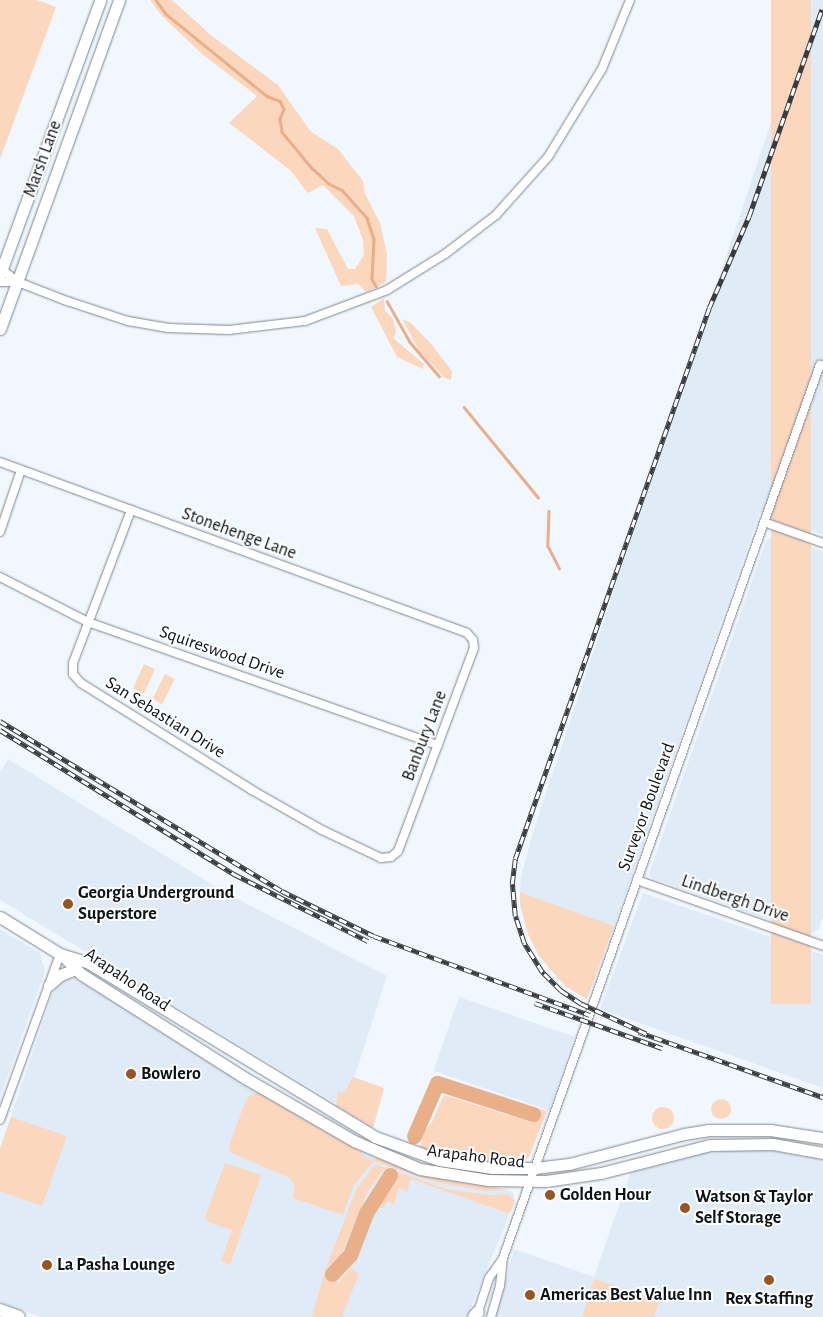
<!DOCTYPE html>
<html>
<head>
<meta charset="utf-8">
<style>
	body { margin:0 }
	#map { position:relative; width:823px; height:1317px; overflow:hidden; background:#f1f7fe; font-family:"Alegreya Sans",sans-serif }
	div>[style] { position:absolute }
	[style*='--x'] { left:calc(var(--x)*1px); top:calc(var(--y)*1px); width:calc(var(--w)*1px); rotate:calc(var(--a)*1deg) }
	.built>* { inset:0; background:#dfebf7; transform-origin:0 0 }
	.green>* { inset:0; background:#fbd7be; transform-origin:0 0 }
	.round { border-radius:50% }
	.stream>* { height:2.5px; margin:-1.25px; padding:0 1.25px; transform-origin:1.25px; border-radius:1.25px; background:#e9af88 }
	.river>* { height:15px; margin:-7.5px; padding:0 7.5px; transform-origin:7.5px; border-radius:7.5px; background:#e9af88 }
	.roads { filter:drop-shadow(0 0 1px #7d858f) drop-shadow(0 0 1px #7d858f) }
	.minor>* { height:8px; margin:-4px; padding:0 4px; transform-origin:4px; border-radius:4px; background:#fff }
	.secondary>* { height:11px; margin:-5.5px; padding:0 5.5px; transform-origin:5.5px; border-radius:5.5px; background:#fff }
	.primary>* { height:12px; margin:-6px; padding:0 6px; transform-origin:6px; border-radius:6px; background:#fff }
	.rail>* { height:4.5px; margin-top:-2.25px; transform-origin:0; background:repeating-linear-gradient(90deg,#fff 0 8px,#383c40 0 16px); box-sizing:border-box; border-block:1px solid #383c40 }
	.dots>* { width:14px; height:14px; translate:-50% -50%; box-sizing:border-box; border:2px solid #fff; border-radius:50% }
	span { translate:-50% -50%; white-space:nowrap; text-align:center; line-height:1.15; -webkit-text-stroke:4px #fff; paint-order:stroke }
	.street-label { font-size:18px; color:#0e1215 }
	.poi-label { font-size:18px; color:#0e1215; font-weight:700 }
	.left { translate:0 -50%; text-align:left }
</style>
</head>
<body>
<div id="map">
	<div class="built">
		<div style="clip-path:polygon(812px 0,823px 0,823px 535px,760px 512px,614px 926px,520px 892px,521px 876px,535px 826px)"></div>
		<div style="clip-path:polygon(776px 534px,823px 551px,823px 917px,818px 930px,810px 934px,652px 878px,649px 874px,766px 541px)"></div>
		<div style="clip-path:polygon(8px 759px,226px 893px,387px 976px,353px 1081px,337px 1104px,0 900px,0 772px)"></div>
		<div style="clip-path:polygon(643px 893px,823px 955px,823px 1088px,600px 1009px)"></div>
		<div style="clip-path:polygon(0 929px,40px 953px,45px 971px,0 1098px)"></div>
		<div style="clip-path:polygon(77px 977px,359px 1149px,397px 1166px,432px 1177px,513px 1192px,515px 1201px,467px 1317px,41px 1317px,0 1302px,0 1148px,52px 995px,58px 984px,68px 978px)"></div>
		<div style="left:459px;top:997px;width:122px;height:78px;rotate:19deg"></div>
		<div style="clip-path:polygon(734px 1147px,789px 1151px,823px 1158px,823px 1317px,495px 1317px,514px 1249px,594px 1277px,632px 1168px,690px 1152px)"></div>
	</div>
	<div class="green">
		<div style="clip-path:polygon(0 0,37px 0,56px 7px,0 159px)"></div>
		<div style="clip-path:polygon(150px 0,172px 0,212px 36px,278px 85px,311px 132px,338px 149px,363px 181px,365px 194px,380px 223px,387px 254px,386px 282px,366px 292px,358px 284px,341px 286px,315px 228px,327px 229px,348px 269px,355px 269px,364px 255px,363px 240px,354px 216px,323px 185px,308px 193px,290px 170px,229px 123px,257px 96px,202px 54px,162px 16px)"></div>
		<div style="left:771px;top:0;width:40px;height:1004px"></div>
		<div style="clip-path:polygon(384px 298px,385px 311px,393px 319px,396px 332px,393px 338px,424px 364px,423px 369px,397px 357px,371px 307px)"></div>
		<div style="clip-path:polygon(402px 319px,411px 323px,432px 345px,452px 371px,451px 380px,443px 377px,418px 349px)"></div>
		<div style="left:144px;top:664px;width:12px;height:27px;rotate:24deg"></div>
		<div style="left:165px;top:674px;width:11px;height:28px;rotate:27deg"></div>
		<div style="clip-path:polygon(520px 892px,614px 926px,587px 999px,565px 986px,539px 956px,528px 934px,520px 904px)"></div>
		<div style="clip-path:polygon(353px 1077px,384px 1088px,373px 1128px,336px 1106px,338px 1091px,344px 1093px)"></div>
		<div style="clip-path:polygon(259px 1092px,361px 1150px,362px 1155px,372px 1160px,379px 1158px,432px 1177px,510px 1190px,486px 1191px,435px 1182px,374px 1161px,354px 1185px,343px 1215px,293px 1198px,295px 1187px,290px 1178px,230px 1152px,229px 1146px,244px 1105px,249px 1096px)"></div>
		<div style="clip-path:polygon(444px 1095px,531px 1122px,537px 1108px,547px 1111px,529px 1157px,522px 1163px,495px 1164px,458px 1159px,420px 1149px,424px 1131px,432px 1122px)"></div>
		<div class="round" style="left:711px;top:1099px;width:20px;height:20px"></div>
		<div class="round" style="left:652px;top:1107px;width:22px;height:22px"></div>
		<div style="clip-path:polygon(11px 1117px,67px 1136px,42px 1206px,0 1191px,0 1149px)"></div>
		<div style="clip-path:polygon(225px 1163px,261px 1175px,230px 1265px,221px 1261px,232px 1230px,209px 1222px,205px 1217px)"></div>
		<div style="clip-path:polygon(375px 1164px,446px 1189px,489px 1195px,509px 1194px,515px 1201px,511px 1211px,507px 1213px,411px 1179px,407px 1191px,399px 1188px,394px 1204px,387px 1201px,384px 1208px,378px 1208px,398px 1179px,383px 1170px,368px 1191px,342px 1253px,327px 1270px,338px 1283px,351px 1268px,359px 1274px,342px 1317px,312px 1317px,325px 1271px,356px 1190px)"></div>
		<div style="clip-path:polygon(594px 1279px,659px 1301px,654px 1317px,582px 1317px)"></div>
	</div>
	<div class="stream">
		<div style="--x:156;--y:0;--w:17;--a:54"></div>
		<div style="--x:166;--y:14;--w:130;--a:39.1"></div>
		<div style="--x:267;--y:96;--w:14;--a:21"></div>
		<div style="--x:280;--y:101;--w:9;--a:63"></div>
		<div style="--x:284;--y:109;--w:11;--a:112"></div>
		<div style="--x:280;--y:119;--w:13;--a:81"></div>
		<div style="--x:282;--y:132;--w:45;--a:50.4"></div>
		<div style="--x:311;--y:167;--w:23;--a:43"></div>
		<div style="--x:328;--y:183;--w:16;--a:27"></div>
		<div style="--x:342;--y:190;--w:38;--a:48"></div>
		<div style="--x:367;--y:218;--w:22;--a:72"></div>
		<div style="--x:374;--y:239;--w:40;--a:92.9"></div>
		<div style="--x:372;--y:279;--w:8;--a:60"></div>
		<div style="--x:387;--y:301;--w:47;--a:60.7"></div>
		<div style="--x:410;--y:342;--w:45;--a:49.5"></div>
		<div style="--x:464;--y:407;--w:117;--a:50.6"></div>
		<div style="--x:549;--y:511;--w:35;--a:92"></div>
		<div style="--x:548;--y:546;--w:25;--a:63"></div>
	</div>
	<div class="river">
		<div style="--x:414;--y:1136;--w:58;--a:-66.5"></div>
		<div style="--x:437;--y:1083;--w:101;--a:17.9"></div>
		<div style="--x:332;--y:1274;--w:26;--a:-47"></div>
		<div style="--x:350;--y:1255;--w:45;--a:-69.1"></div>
		<div style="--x:366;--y:1213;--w:45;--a:-57.7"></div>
	</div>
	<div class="roads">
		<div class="minor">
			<div style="--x:0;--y:268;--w:23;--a:38"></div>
			<div style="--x:18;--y:282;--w:53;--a:21.2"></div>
			<div style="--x:67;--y:301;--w:64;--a:18.2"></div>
			<div style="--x:128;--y:321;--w:41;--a:9.9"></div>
			<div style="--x:168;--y:328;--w:61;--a:1.9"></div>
			<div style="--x:229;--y:330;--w:77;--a:-6.8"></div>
			<div style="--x:305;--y:321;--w:88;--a:-20.7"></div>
			<div style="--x:387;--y:290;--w:68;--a:-31.8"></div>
			<div style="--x:445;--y:254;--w:64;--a:-37.4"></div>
			<div style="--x:496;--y:215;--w:78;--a:-48.1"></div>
			<div style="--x:548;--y:157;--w:103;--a:-58.5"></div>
			<div style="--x:602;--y:69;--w:74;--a:-67.9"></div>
			<div style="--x:0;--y:282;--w:18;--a:0"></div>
			<div style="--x:0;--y:462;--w:497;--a:20.1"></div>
			<div style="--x:467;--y:633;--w:9;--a:49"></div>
			<div style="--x:473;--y:640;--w:8;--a:83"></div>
			<div style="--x:474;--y:648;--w:217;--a:110.5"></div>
			<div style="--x:398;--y:851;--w:9;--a:139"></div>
			<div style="--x:391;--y:857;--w:10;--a:174"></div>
			<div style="--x:381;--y:858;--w:65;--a:-154.6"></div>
			<div style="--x:322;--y:830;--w:81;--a:-150.3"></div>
			<div style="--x:252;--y:790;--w:202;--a:-148"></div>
			<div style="--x:81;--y:683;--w:12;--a:-132"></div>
			<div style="--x:73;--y:674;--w:11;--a:-90"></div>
			<div style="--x:73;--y:663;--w:164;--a:-69.2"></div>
			<div style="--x:764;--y:522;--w:63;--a:19.6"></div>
			<div style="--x:0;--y:532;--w:65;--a:-71.3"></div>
			<div style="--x:0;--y:577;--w:99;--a:27.1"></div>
			<div style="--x:88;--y:622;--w:371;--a:19.4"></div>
			<div style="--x:637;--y:880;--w:197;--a:19.5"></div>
			<div style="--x:0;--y:1120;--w:177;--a:-70.1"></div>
			<div style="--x:477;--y:1315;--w:39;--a:-72"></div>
			<div style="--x:489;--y:1278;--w:22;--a:-54"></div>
			<div style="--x:491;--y:1317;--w:32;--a:-74"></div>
			<div style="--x:500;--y:1286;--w:28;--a:-84"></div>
			<div style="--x:503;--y:1258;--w:948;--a:-70.46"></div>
		</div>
		<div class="secondary">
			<div style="--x:0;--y:274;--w:292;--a:-69.9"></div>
			<div style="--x:0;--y:329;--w:350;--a:-70.1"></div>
			<div style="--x:0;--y:917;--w:70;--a:31.7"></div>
			<div style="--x:60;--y:954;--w:30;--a:17"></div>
			<div style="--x:89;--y:963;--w:335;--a:31.3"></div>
			<div style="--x:375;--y:1137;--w:68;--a:19.8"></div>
			<div style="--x:439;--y:1160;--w:54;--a:8.6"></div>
			<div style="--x:492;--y:1168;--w:43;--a:0"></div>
			<div style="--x:535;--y:1168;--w:34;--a:-7"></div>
			<div style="--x:569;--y:1164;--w:119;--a:-14.6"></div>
			<div style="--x:684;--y:1134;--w:24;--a:-9"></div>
			<div style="--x:708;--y:1130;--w:62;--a:0"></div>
			<div style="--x:770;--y:1130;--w:54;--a:8.6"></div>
			<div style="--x:63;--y:956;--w:25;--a:45"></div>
			<div style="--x:81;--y:974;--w:194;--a:32.4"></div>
			<div style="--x:245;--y:1078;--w:126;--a:30"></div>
			<div style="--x:354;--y:1141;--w:72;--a:23"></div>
			<div style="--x:420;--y:1169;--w:69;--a:9.2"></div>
			<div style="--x:488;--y:1180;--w:58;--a:1"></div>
			<div style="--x:546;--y:1181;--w:56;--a:-8.3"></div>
			<div style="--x:601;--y:1173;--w:113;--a:-14.4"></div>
			<div style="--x:710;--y:1145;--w:63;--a:-0.9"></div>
			<div style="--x:773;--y:1144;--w:51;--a:10.2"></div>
			<div style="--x:49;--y:985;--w:15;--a:-42"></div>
			<div style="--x:60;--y:975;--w:17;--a:-21"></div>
		</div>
		<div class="primary">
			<div style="--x:0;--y:1310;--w:20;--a:20"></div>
			<div style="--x:474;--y:1317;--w:6;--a:-51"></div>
		</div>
	</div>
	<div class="rail">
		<div style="--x:0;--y:721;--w:329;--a:31.1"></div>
		<div style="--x:282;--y:891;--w:102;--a:26.1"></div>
		<div style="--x:374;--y:936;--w:230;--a:20.1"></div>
		<div style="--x:0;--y:730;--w:275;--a:31.6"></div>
		<div style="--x:234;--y:874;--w:150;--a:26.6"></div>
		<div style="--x:535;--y:1003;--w:135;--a:19.5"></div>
		<div style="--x:639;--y:1032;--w:195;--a:19.5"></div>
		<div style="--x:646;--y:1034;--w:72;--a:-155.2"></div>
		<div style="--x:581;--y:1004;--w:24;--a:-147"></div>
		<div style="--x:561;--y:991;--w:27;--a:-135"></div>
		<div style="--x:542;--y:972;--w:34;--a:-122"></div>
		<div style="--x:524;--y:943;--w:28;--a:-108"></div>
		<div style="--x:515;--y:916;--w:32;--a:-95"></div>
		<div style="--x:512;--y:884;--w:25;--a:-83"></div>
		<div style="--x:515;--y:859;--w:584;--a:-70.6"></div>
		<div style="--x:709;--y:308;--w:100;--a:-66.5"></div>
		<div style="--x:749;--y:216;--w:219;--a:-70.6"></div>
	</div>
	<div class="dots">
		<div style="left:68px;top:904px;background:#965521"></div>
		<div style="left:131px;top:1074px;background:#965521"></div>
		<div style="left:550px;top:1195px;background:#965521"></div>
		<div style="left:685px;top:1208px;background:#965521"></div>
		<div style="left:47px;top:1265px;background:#965521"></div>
		<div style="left:769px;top:1280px;background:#965521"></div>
		<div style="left:530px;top:1295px;background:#965521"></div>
	</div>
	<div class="street-label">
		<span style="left:43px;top:159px;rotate:-70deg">Marsh Lane</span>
		<span style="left:239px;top:534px;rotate:20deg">Stonehenge Lane</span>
		<span style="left:222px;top:653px;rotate:19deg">Squireswood Drive</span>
		<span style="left:165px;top:718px;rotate:32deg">San Sebastian Drive</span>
		<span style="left:425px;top:736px;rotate:-69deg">Banbury Lane</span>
		<span style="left:647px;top:807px;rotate:-70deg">Surveyor Boulevard</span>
		<span style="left:735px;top:899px;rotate:19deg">Lindbergh Drive</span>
		<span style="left:127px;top:980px;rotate:34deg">Arapaho Road</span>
		<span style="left:476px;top:1157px;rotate:7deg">Arapaho Road</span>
	</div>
	<div class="poi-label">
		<span class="left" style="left:78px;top:904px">Georgia Underground<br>Superstore</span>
		<span class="left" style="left:141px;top:1074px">Bowlero</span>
		<span class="left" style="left:560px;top:1195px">Golden Hour</span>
		<span class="left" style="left:695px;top:1208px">Watson &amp; Taylor<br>Self Storage</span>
		<span class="left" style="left:57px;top:1265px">La Pasha Lounge</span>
		<span class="left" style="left:540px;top:1295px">Americas Best Value Inn</span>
		<span style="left:769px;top:1299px">Rex Staffing</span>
	</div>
</div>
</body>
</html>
